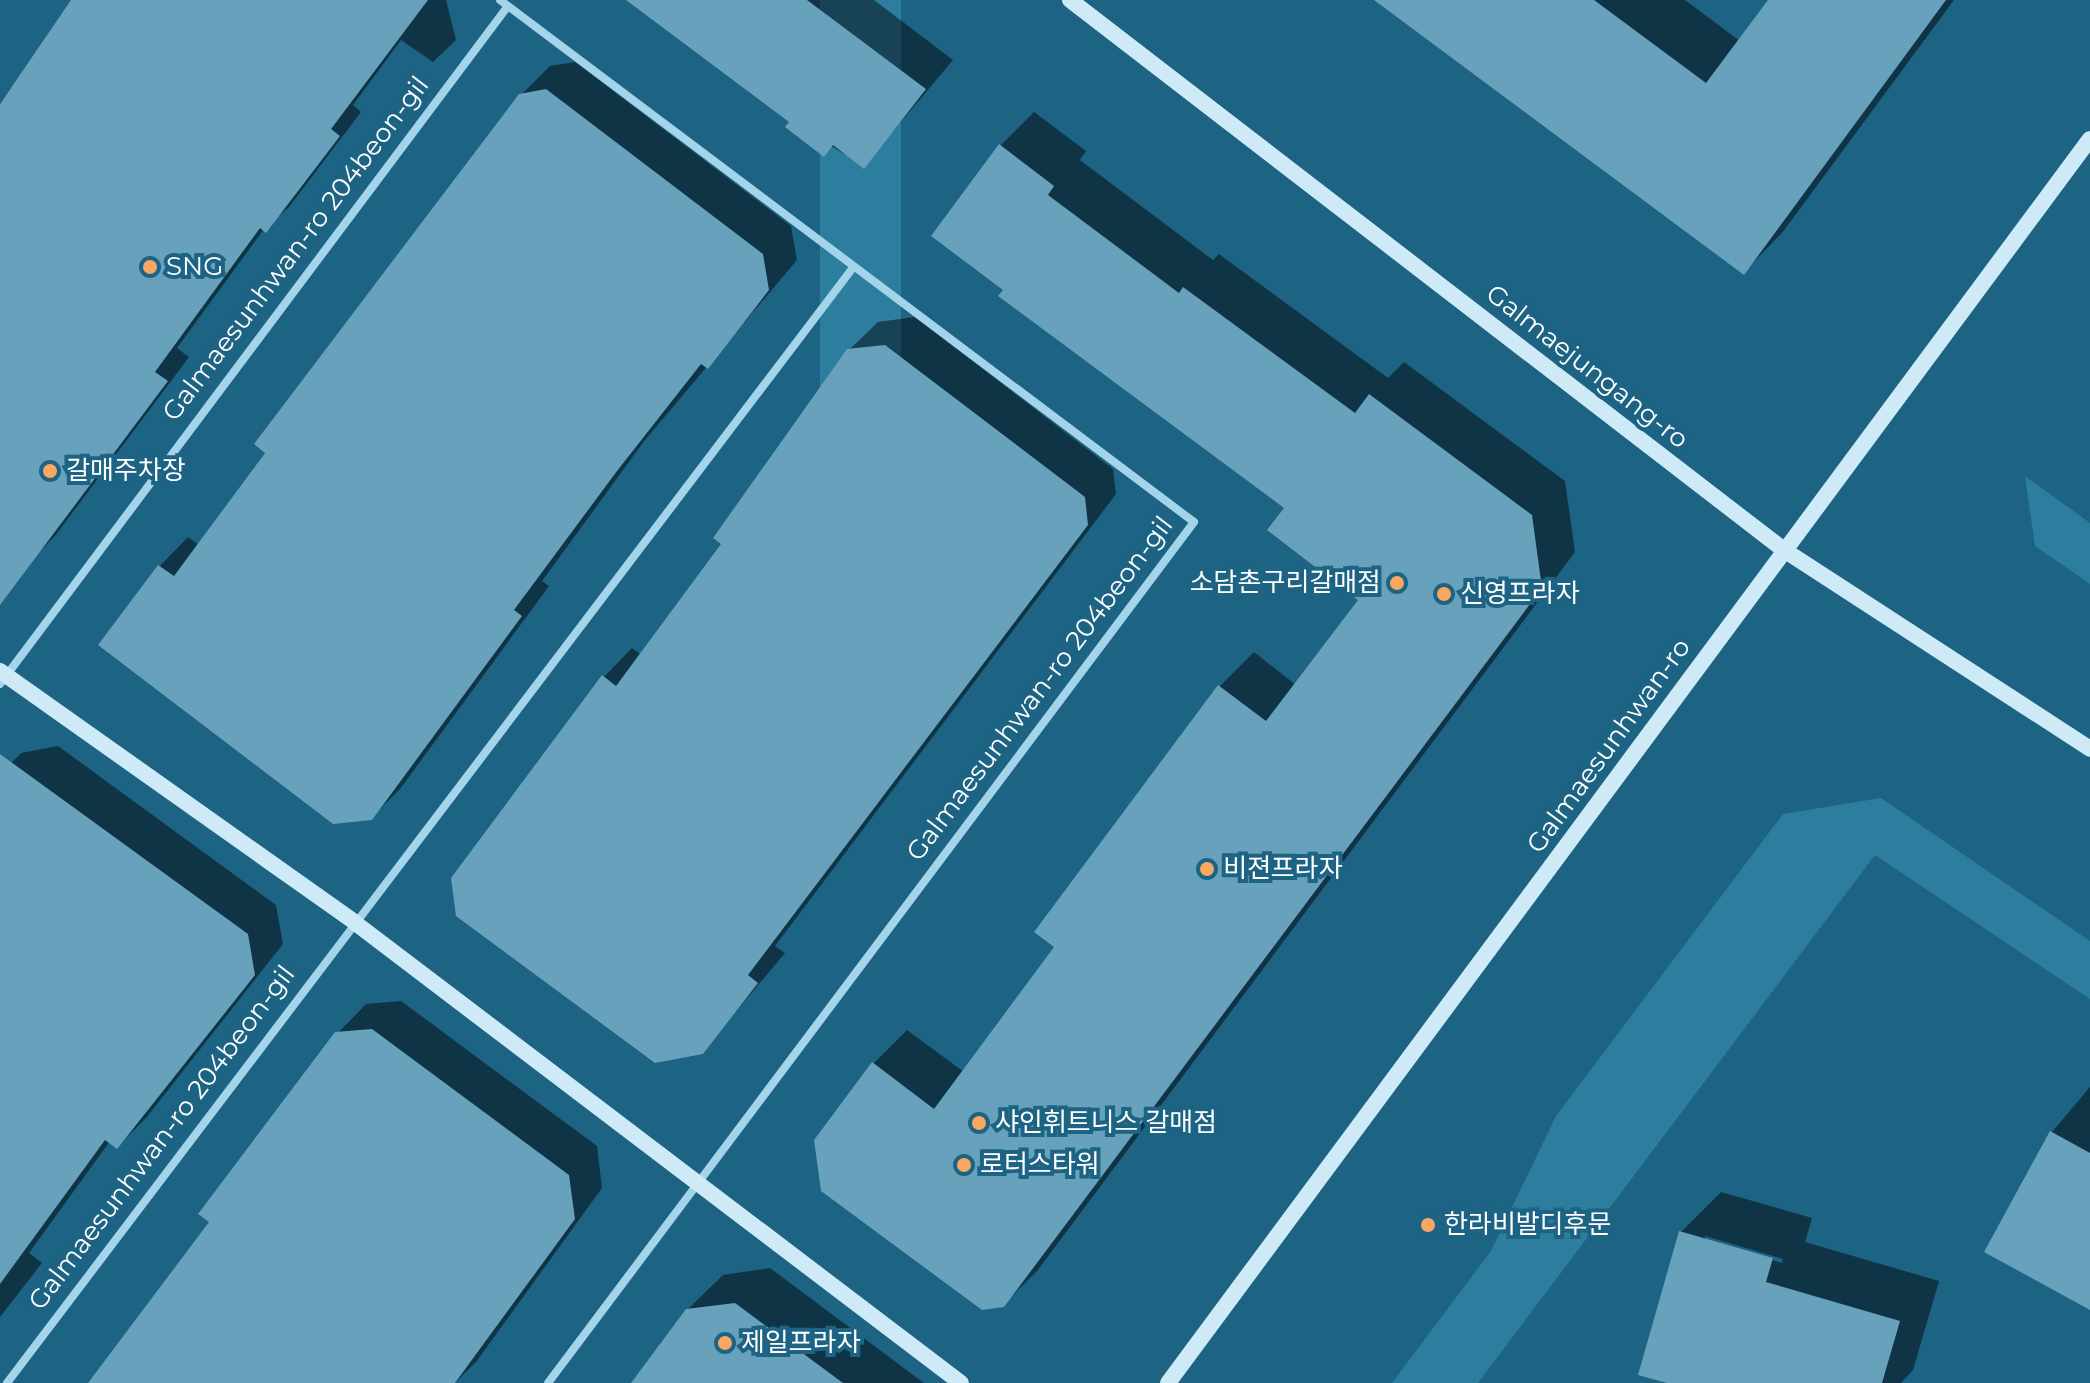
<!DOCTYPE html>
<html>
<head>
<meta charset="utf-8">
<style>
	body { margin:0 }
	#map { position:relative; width:2090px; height:1383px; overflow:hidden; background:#1d6383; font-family:Montserrat,"Noto Sans KR",sans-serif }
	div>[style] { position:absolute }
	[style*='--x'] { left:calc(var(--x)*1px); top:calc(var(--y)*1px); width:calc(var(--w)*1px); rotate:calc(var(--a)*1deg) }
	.green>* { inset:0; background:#2d7d9f; transform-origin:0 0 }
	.shadow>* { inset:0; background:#0007 }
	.building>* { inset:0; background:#68a1bb }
	.street>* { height:8px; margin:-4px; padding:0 4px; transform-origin:4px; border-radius:4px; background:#a3d4ea }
	.secondary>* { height:16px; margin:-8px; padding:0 8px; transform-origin:8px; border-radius:8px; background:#cfeaf7 }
	.dots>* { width:22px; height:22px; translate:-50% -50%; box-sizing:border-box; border:4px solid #1d6383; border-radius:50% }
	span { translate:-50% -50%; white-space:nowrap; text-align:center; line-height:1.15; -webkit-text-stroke:8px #1d6383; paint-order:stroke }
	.street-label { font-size:26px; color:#fff }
	.poi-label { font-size:26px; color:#fff }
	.left { translate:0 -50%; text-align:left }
	.right { translate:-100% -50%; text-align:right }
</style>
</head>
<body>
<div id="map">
	<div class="green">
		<div style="left:820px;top:0;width:81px;height:611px"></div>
		<div style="clip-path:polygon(2025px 476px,2090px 523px,2090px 584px,2035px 546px)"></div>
		<div style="clip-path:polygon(1881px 798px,2090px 941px,2090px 999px,1875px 855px,1478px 1383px,1392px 1383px,1491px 1251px,1556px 1116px,1783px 814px)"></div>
	</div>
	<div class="shadow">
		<div style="clip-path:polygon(76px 0,446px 0,456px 40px,433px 62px,401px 40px,353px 105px,361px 112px,289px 207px,264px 229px,177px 348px,189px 357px,55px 536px,31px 560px,0 558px,0 103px)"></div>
		<div style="clip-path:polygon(635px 0,874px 0,953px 60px,864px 166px,791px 122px)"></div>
		<div style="clip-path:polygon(1377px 0,1685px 0,1740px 41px,1770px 0,1954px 0,1782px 233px,1744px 272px)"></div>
		<div style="clip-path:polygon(575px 62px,791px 226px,797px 260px,645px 440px,542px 581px,549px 586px,400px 789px,371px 818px,101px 645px,160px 566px,188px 537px,199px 545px,521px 95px,550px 66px)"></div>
		<div style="clip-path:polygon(1034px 112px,1086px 151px,1080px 160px,1213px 260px,1219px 254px,1388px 378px,1404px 362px,1565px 481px,1575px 552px,1037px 1271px,1003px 1305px,873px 1064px,907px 1030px,964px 1072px,1057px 947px,1037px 931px,1220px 686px,1254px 652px,1296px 685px,1361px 600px,1286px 507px,1006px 290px,1001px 145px)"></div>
		<div style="clip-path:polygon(915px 317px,1113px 469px,1116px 494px,775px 946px,785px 953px,702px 1052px,604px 677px,632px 648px,641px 655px,724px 544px,848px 351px,878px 322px)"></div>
		<div style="clip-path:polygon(58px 746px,276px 905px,283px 944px,146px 1118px,117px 1147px,110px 1141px,29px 1253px,42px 1263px,0 1317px,0 774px,21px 753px)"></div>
		<div style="clip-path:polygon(401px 1001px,597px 1146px,602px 1188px,476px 1362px,455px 1383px,90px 1383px,212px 1222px,337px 1034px,366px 1004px)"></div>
		<div style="clip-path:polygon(2090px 1087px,2090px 1308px,1987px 1252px,2052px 1132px)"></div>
		<div style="clip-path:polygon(evenodd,1721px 1192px,1812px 1218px,1805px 1242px,1939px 1281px,1913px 1370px,1901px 1383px,1674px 1383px,1681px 1232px,1721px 1192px,1705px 1236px,1783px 1259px,1782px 1263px,1705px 1240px,1705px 1236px)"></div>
		<div style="clip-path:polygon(770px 1268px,924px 1383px,648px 1383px,687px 1310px,723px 1275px)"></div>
	</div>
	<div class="building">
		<div style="clip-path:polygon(71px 0,428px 0,331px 129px,340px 136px,266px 233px,260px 228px,155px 372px,168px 381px,0 605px,0 104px)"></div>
		<div style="clip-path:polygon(626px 0,807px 0,926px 89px,864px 169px,833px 145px,824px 157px,785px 127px,789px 122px)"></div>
		<div style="clip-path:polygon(1374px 0,1594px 0,1706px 83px,1768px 0,1946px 0,1744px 275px)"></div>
		<div style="clip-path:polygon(546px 89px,763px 254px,769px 290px,708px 369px,701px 364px,617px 471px,514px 610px,522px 616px,372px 820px,333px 824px,98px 645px,158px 565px,174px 576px,265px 453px,254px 444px,519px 94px)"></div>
		<div style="clip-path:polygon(999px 144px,1054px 186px,1048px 195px,1179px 293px,1183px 287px,1355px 413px,1369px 394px,1532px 515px,1542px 588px,1004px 1307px,982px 1310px,821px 1191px,814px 1140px,872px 1062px,934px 1109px,1054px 947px,1034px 932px,1218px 685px,1266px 721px,1358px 600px,1267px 530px,1284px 508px,998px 296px,1003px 290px,931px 236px)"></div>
		<div style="clip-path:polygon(885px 345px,1085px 497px,1088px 525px,748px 975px,758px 983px,703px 1054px,655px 1063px,456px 916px,451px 878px,602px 675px,616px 686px,721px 544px,713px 538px,847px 349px)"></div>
		<div style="clip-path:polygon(0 754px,248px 934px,255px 975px,117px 1149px,105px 1140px,0 1284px)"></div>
		<div style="clip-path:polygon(372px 1029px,569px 1175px,575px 1219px,455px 1383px,88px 1383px,209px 1222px,198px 1214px,335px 1032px)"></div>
		<div style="clip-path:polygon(2050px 1131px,2090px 1153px,2090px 1310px,1984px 1252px)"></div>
		<div style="clip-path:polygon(1679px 1231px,1773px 1258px,1766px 1282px,1900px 1321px,1882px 1383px,1667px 1383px,1638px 1375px)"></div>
		<div style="clip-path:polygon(735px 1303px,843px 1383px,631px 1383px,686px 1309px)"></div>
	</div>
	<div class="street">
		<div style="--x:500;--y:0;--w:868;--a:36.95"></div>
		<div style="--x:1194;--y:522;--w:1076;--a:126.88"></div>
		<div style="--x:0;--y:684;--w:847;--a:-53.16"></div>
		<div style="--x:7;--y:1383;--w:1398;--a:-52.82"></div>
	</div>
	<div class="secondary">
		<div style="--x:1070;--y:0;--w:901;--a:37.61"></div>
		<div style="--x:1784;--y:550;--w:365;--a:33"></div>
		<div style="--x:0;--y:671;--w:434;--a:35.3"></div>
		<div style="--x:354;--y:922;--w:762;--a:37.22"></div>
		<div style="--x:1168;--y:1383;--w:1548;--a:-53.46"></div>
	</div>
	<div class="dots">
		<div style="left:150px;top:267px;background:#f9a862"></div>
		<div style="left:50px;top:471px;background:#f9a862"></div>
		<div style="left:1397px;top:583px;background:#f9a862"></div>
		<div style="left:1444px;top:594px;background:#f9a862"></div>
		<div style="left:1207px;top:869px;background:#f9a862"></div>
		<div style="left:979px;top:1123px;background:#f9a862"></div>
		<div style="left:964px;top:1165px;background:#f9a862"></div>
		<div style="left:1428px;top:1225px;background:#f9a862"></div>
		<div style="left:725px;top:1343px;background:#f9a862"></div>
	</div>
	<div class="street-label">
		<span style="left:296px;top:249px;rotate:-53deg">Galmaesunhwan-ro 204beon-gil</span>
		<span style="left:1587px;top:367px;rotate:38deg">Galmaejungang-ro</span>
		<span style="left:1040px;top:689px;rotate:-53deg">Galmaesunhwan-ro 204beon-gil</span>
		<span style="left:1609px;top:746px;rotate:-54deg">Galmaesunhwan-ro</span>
		<span style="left:162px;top:1138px;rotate:-53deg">Galmaesunhwan-ro 204beon-gil</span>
	</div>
	<div class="poi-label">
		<span class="left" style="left:166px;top:267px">SNG</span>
		<span class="left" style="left:66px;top:471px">갈매주차장</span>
		<span class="right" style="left:1381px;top:583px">소담촌구리갈매점</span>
		<span class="left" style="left:1460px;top:594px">신영프라자</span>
		<span class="left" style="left:1223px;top:869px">비젼프라자</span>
		<span class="left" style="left:995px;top:1123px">샤인휘트니스 갈매점</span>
		<span class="left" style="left:980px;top:1165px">로터스타워</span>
		<span class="left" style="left:1444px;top:1225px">한라비발디후문</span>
		<span class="left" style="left:741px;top:1343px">제일프라자</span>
	</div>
</div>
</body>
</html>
